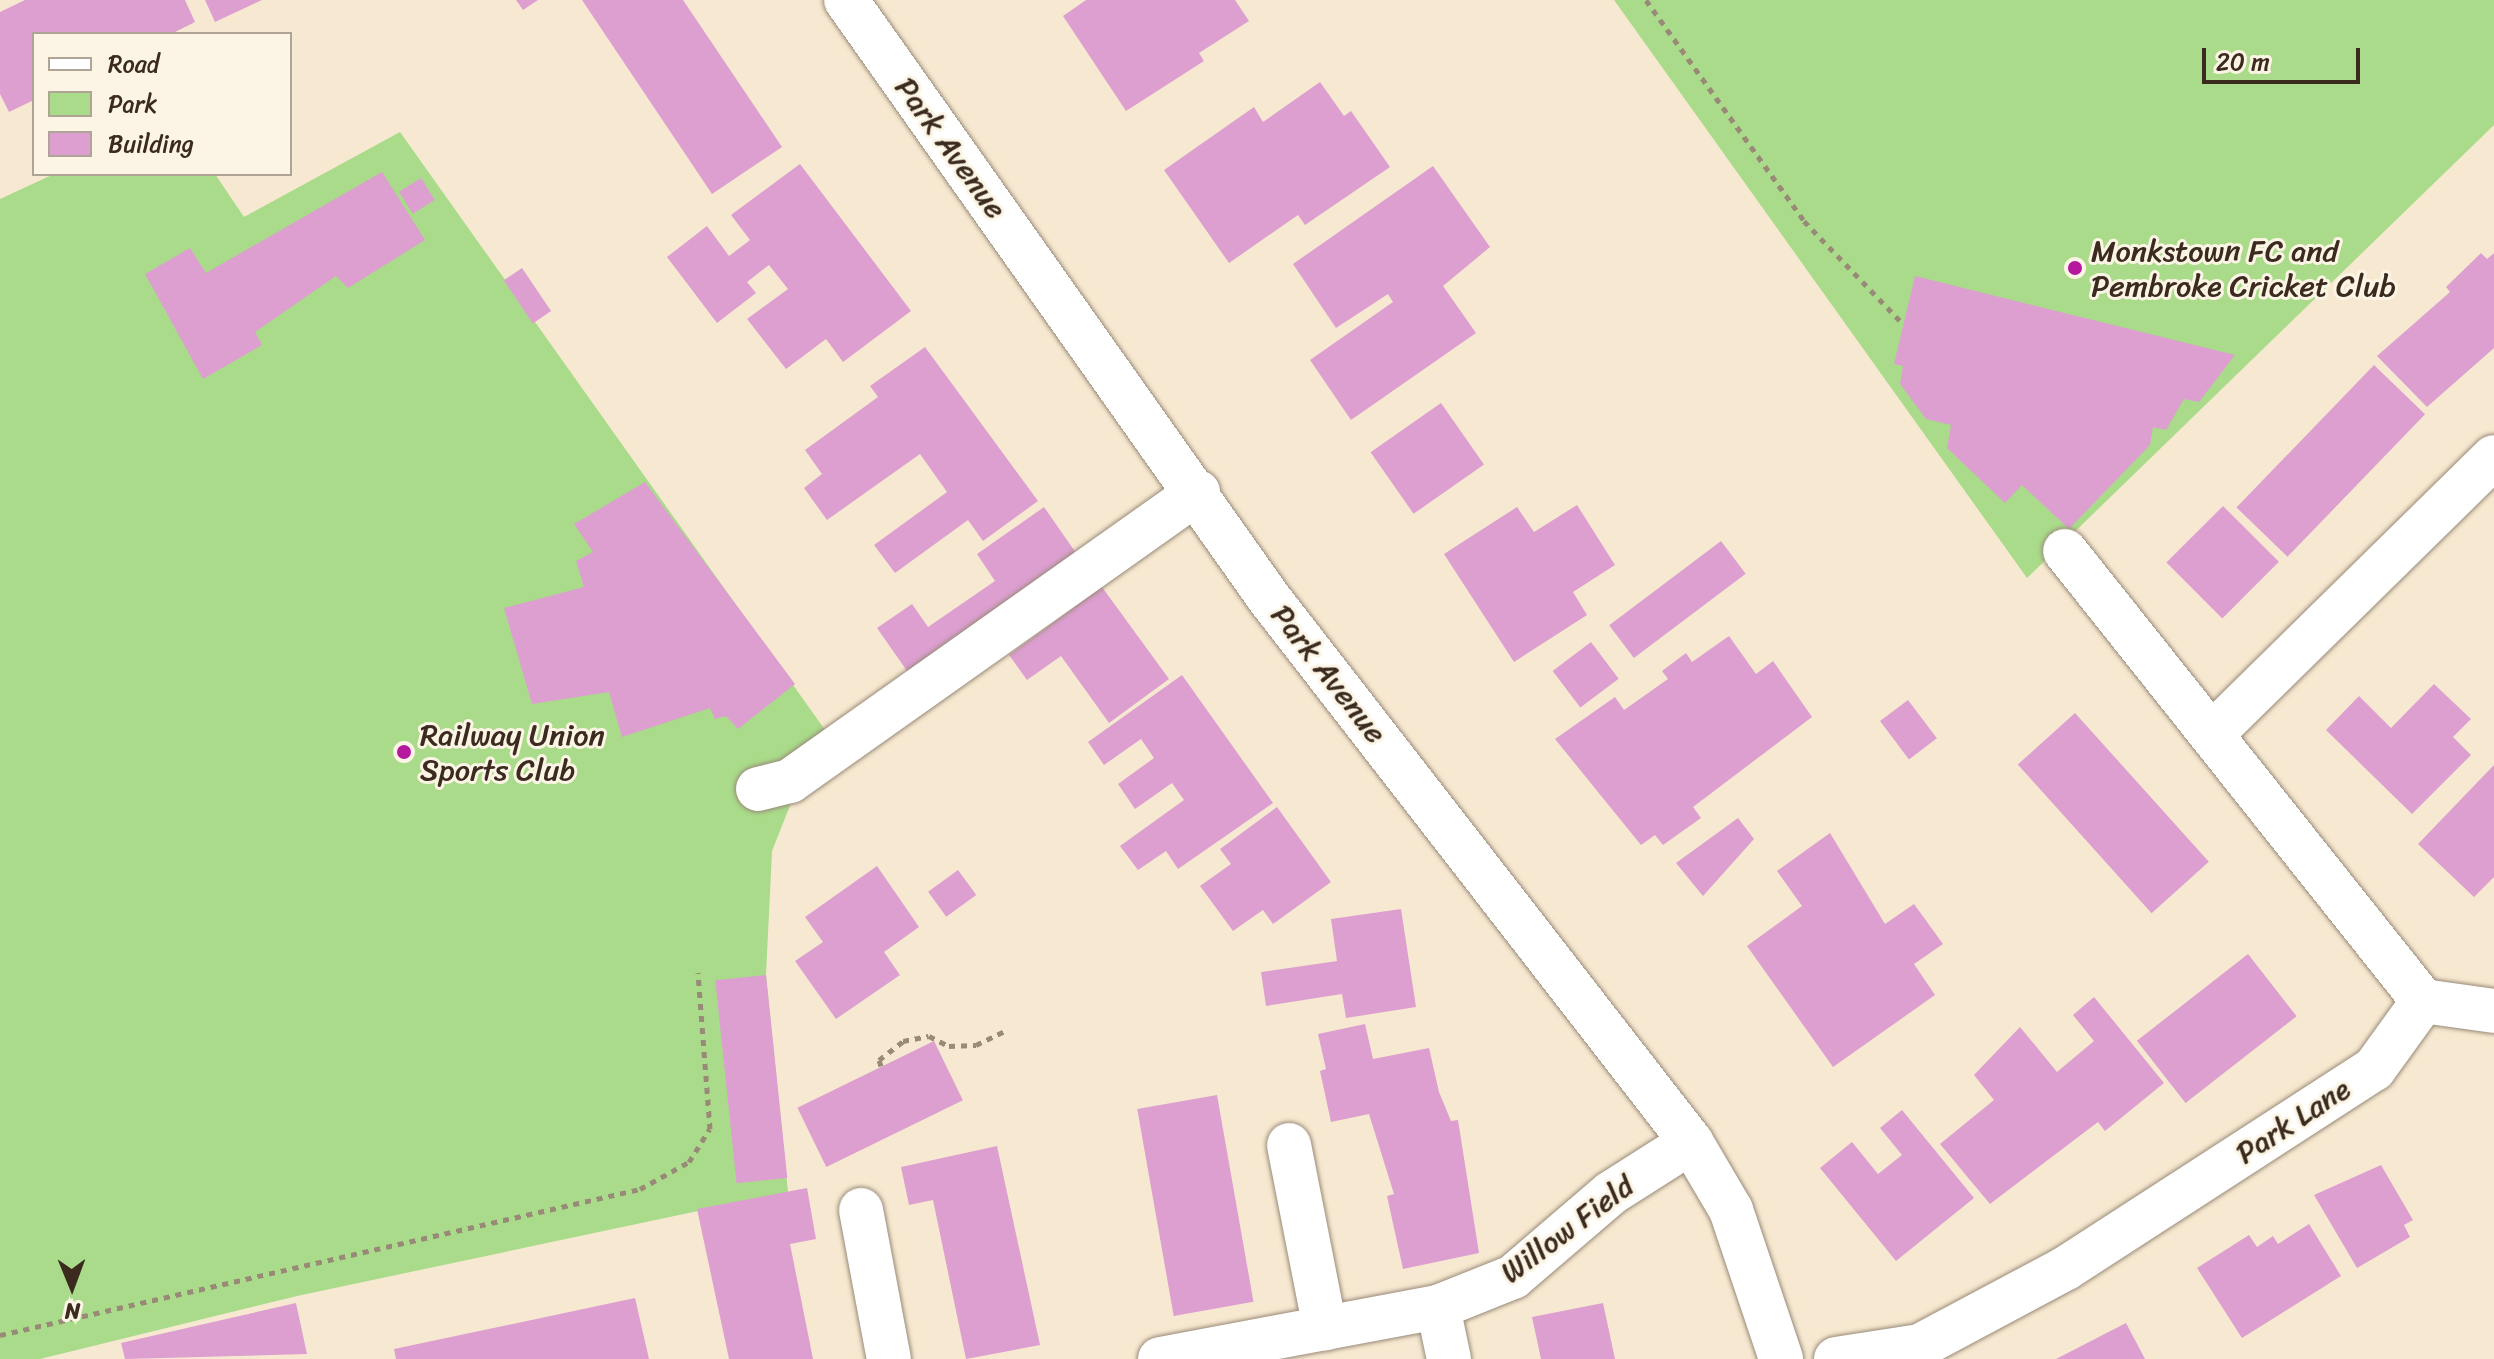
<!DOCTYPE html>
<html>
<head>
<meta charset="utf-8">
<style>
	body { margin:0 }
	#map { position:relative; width:2494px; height:1359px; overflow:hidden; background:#f7e9d1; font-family:Sriracha,sans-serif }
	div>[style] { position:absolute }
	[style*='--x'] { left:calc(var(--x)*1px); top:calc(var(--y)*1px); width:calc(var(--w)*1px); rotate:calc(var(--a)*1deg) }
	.green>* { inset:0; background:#a9db8a }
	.building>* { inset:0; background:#dc9fd0; transform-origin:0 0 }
	.path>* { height:5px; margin-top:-2.5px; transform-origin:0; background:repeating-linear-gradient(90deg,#998a78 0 6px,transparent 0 12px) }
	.roads { filter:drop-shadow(0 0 2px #998a78) drop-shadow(0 0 2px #998a78) }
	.minor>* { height:44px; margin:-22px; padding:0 22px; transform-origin:22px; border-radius:22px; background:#fff }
	.dots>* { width:22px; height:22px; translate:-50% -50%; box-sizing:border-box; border:4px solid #fcf5e5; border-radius:50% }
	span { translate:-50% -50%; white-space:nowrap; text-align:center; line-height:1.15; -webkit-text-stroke:6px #fcf5e5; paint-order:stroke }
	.street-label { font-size:30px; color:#3b2a1e }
	.poi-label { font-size:30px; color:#3b2a1e }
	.left { translate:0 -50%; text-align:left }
	.legend { position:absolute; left:32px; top:32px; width:260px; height:144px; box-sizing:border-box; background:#fcf5e5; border:2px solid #afa495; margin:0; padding:10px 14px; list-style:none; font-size:24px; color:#3b2a1e }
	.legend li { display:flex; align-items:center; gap:16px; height:40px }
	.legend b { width:40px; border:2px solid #afa495 }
	.north { position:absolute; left:32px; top:1247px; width:80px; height:80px; -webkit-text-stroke:6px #fcf5e5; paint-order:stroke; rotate:179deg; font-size:22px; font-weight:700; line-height:32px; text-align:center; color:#3b2a1e }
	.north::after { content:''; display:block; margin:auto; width:28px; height:36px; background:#3b2a1e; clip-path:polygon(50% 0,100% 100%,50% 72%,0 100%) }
	.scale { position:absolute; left:2202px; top:48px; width:158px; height:36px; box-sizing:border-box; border:4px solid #3b2a1e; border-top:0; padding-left:10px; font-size:24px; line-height:28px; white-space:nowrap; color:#3b2a1e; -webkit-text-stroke:6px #fcf5e5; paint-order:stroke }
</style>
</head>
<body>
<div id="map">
	<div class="green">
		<div style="clip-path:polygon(1614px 0,2494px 0,2494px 125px,2027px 578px)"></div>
		<div style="clip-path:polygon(400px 132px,830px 737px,795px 793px,772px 851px,766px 975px,788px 1192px,297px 1296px,40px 1359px,0 1359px,0 199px,54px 174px,215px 174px,244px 217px)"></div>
	</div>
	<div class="building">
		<div style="clip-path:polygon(25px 0,185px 0,195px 22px,171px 34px,34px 34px,34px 100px,9px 112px,0 94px,0 12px)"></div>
		<div style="clip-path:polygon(205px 0,262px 0,215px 22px)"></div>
		<div style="clip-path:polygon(516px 0,538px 0,523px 10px)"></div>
		<div style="clip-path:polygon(582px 0,683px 0,782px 147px,712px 194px)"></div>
		<div style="clip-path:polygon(1086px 0,1235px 0,1249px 21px,1199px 53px,1204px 61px,1126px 111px,1063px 16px)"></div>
		<div style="clip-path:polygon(1320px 82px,1344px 116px,1351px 111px,1390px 167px,1305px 225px,1298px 215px,1229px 263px,1164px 170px,1254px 107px,1263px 122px)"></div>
		<div style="clip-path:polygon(800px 164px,911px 311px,843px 362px,826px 339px,786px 369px,747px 319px,788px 289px,769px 265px,747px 282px,756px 293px,717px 323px,667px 257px,707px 226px,729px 256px,750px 240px,731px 215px)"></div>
		<div style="clip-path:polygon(1433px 166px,1490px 247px,1443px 286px,1476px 333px,1351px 420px,1310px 360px,1393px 302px,1388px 294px,1336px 328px,1293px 264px)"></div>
		<div style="clip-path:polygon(382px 172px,425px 240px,348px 288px,336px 276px,255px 332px,262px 345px,203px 379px,145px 274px,190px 248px,206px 273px)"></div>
		<div style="left:421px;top:178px;width:26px;height:26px;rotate:58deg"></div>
		<div style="clip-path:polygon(2481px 253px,2487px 259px,2494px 253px,2494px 348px,2427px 407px,2377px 356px,2450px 292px,2446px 287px)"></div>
		<div style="left:522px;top:268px;width:52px;height:22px;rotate:56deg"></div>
		<div style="clip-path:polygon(1915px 276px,2235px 355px,2199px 402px,2184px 399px,2166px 430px,2153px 427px,2150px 445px,2069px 529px,2022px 485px,2005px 503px,1947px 448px,1951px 425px,1926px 419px,1900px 384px,1903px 366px,1894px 364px)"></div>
		<div style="clip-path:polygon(925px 347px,1038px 501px,983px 541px,968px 520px,895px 573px,874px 545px,947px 492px,920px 454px,827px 520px,804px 488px,822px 474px,805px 450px,878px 397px,870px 386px)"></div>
		<div style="left:2374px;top:365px;width:71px;height:198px;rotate:44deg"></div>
		<div style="left:1441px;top:403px;width:75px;height:86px;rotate:55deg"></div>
		<div style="clip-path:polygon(645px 482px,795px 684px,738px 729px,726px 716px,715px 719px,710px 708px,622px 737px,609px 692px,532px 704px,504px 608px,584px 587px,576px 561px,593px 552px,574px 524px)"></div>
		<div style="clip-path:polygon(1577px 505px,1615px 565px,1573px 592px,1587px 615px,1514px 662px,1444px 554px,1517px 507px,1534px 532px)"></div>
		<div style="left:2223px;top:506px;width:79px;height:80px;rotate:45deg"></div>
		<div style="clip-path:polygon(1044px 507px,1083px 563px,914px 681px,877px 628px,912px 604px,928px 627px,995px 581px,977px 554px)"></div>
		<div style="left:1721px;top:541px;width:41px;height:140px;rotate:53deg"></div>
		<div style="clip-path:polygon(1102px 587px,1169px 679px,1109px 723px,1061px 656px,1027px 680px,1009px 655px)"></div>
		<div style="clip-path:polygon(1729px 636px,1756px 674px,1773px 661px,1812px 717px,1693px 807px,1701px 818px,1663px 845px,1655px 835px,1641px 845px,1555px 739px,1615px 697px,1624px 710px,1668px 679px,1662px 671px,1686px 653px,1692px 662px)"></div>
		<div style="left:1591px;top:642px;width:46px;height:48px;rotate:53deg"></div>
		<div style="clip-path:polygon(1182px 675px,1273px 803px,1178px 869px,1166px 851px,1138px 870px,1120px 846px,1184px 800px,1172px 783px,1135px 809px,1118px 784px,1154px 758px,1141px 739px,1104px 765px,1088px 742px)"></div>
		<div style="clip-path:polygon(2434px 684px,2471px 719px,2453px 737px,2471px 755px,2412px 814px,2326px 730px,2359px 696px,2391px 728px)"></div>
		<div style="left:1908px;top:700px;width:48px;height:35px;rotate:53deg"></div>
		<div style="left:2075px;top:713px;width:200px;height:77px;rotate:48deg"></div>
		<div style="clip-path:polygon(2494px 765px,2494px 877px,2474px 897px,2418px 844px)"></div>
		<div style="clip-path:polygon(1277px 807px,1331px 882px,1273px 924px,1263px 910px,1233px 931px,1200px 886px,1231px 864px,1220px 849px)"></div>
		<div style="clip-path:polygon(1738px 818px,1754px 839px,1703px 896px,1676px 863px)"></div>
		<div style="clip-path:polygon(1830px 833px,1885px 924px,1914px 904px,1943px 944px,1914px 964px,1935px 995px,1833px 1067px,1747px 946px,1802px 906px,1777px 871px)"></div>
		<div style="clip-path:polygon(877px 866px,919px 927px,884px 952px,900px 975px,836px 1019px,795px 961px,823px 942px,805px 917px)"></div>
		<div style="left:958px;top:870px;width:31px;height:37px;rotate:54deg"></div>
		<div style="clip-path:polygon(1401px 909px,1416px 1007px,1346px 1018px,1342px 994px,1266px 1006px,1261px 972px,1337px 961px,1331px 919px)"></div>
		<div style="left:2248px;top:954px;width:79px;height:141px;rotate:52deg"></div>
		<div style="left:766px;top:975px;width:204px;height:51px;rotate:84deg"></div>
		<div style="clip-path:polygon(2094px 997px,2164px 1083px,2105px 1131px,2098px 1122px,1990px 1204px,1940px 1144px,1994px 1100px,1974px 1075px,2020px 1027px,2057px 1072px,2094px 1041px,2073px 1015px)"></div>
		<div style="clip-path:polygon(1365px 1024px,1373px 1059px,1429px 1048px,1439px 1092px,1451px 1121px,1458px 1120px,1479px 1253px,1403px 1269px,1387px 1196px,1394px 1194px,1369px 1114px,1331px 1122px,1320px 1071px,1326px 1069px,1318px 1034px)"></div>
		<div style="left:934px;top:1041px;width:66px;height:152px;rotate:64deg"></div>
		<div style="left:1217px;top:1095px;width:210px;height:81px;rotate:80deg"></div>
		<div style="clip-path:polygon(1902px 1110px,1974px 1198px,1896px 1261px,1820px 1168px,1852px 1142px,1878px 1174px,1902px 1155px,1880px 1128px)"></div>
		<div style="clip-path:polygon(997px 1146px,1040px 1345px,966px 1359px,933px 1200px,909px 1205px,901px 1167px)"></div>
		<div style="clip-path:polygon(2381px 1165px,2413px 1220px,2404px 1225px,2410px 1237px,2357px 1268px,2314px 1195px)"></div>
		<div style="clip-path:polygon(807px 1188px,816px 1239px,790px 1244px,813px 1359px,729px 1359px,697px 1209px)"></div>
		<div style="clip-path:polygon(2309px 1224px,2341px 1276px,2242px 1338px,2197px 1268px,2249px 1235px,2257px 1247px,2273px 1236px,2278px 1244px)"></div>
		<div style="clip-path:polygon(635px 1298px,649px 1359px,396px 1359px,394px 1349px)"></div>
		<div style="clip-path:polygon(296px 1303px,307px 1354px,125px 1359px,121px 1343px)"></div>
		<div style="clip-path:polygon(1603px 1303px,1615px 1359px,1541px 1359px,1532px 1317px)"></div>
		<div style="clip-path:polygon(2126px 1323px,2145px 1359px,2056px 1359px)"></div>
	</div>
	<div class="path">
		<div style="--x:1646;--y:0;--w:272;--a:54.4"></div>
		<div style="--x:1804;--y:221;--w:144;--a:46.1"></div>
		<div style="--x:881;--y:1066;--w:6;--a:-108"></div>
		<div style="--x:879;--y:1060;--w:31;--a:-38"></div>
		<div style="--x:903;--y:1041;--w:26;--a:-11"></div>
		<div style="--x:929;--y:1036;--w:22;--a:27"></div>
		<div style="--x:949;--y:1046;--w:27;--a:-2"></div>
		<div style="--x:976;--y:1045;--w:32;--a:-26"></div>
		<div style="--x:0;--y:1335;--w:656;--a:-12.85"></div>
		<div style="--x:640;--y:1189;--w:56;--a:-28.9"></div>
		<div style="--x:689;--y:1162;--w:39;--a:-58"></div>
		<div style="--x:710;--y:1129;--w:157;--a:-94.4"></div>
	</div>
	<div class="roads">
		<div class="minor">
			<div style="--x:846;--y:0;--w:731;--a:54.74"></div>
			<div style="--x:1268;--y:597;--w:690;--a:52.18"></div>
			<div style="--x:1691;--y:1142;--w:79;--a:59.5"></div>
			<div style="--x:1731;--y:1210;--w:157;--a:71.4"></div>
			<div style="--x:2212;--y:734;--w:395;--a:-44.5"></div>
			<div style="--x:758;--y:789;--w:33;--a:-14"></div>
			<div style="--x:790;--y:781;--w:500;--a:-35.3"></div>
			<div style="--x:2423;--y:1001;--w:72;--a:8"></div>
			<div style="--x:1289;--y:1145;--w:187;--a:78.9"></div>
			<div style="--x:861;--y:1210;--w:152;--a:79.4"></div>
			<div style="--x:1438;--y:1307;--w:53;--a:78.1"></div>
			<div style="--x:1160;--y:1359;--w:283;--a:-10.6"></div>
			<div style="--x:1438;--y:1307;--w:81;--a:-21.8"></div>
			<div style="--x:1513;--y:1277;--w:129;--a:-40.6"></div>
			<div style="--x:1611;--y:1193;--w:95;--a:-32.5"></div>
			<div style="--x:1836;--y:1359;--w:85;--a:-8.8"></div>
			<div style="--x:1920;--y:1346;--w:166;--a:-28.1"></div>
			<div style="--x:2066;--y:1268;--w:367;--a:-32.9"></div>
			<div style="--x:2374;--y:1069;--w:84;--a:-54.2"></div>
			<div style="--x:2423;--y:1001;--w:575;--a:-128.5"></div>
		</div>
	</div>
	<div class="dots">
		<div style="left:2075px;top:268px;background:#b5179e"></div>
		<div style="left:404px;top:752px;background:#b5179e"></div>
	</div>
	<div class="street-label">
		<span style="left:951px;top:148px;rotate:54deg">Park Avenue</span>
		<span style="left:1329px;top:674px;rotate:52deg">Park Avenue</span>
		<span style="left:2293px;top:1121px;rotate:-33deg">Park Lane</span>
		<span style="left:1567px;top:1229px;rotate:-37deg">Willow Field</span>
	</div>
	<div class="poi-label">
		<span class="left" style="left:2091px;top:268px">Monkstown FC and<br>Pembroke Cricket Club</span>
		<span class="left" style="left:420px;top:752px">Railway Union<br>Sports Club</span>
	</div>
	<ul class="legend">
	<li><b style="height:10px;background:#fff"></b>Road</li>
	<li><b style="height:22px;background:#a9db8a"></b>Park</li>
	<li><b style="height:22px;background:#dc9fd0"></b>Building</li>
	</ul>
	<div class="north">N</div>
	<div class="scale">20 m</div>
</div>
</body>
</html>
